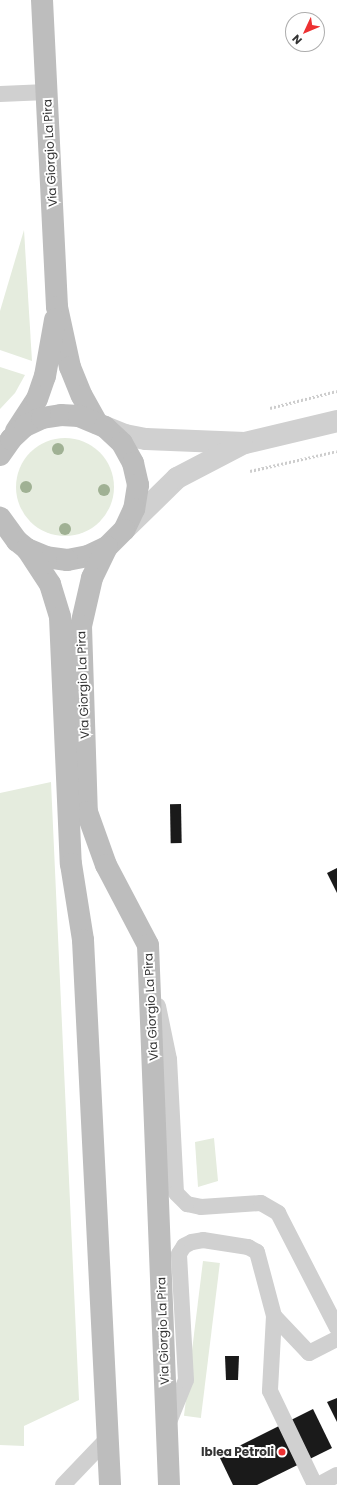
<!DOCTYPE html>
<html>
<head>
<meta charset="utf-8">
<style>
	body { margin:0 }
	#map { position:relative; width:337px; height:1485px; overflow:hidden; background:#fff; font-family:Poppins,sans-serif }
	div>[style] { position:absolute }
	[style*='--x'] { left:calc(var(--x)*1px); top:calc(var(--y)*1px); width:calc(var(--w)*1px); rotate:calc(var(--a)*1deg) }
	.green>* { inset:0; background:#e5ecde; transform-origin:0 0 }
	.round { border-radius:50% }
	.building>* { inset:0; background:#1a1a1a; transform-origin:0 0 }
	.path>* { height:2.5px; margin-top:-1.25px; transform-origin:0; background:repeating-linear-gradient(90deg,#cdcdcd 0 2px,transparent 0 4px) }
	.service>* { height:16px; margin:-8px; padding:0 8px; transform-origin:8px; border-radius:8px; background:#d0d0d0 }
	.tertiary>* { height:22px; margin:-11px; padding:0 11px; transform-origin:11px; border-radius:11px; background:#d0d0d0 }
	.secondary>* { height:22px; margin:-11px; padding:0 11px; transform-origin:11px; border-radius:11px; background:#bdbdbd }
	.trees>* { width:12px; height:12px; margin:-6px; border-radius:50%; background:#a0b194 }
	.dots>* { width:11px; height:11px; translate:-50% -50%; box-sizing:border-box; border:2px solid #fff; border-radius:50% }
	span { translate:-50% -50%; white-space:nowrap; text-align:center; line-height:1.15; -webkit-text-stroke:4px #fff; paint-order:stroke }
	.street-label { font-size:12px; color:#333 }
	.poi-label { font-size:12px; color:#333; font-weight:700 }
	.right { translate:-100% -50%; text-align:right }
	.north { position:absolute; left:285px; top:12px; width:40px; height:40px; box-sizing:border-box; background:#fff; border:1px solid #adadad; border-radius:50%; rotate:226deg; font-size:11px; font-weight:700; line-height:16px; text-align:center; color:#333 }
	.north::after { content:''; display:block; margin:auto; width:14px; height:18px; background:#ed3132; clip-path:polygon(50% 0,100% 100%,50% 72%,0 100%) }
</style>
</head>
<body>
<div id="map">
	<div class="green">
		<div style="clip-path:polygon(24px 230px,32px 361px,0 350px,0 311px)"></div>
		<div style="clip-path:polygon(0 367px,25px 375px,15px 393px,0 409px)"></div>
		<div class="round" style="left:16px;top:438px;width:98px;height:98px"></div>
		<div style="clip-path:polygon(51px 782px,79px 1400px,24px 1426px,24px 1446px,0 1445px,0 793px)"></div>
		<div style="clip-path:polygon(214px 1138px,218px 1181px,198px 1187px,195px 1142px)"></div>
		<div style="left:203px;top:1261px;width:17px;height:156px;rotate:7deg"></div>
	</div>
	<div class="building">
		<div style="left:181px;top:804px;width:39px;height:11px;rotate:89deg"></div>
		<div style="clip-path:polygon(337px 868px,337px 893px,327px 873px)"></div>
		<div style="clip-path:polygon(225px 1356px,239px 1356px,238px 1380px,226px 1380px)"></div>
		<div style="clip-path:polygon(337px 1398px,337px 1422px,327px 1402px)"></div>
		<div style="clip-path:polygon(313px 1409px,332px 1448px,257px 1485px,233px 1485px,219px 1456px)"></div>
	</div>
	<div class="path">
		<div style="--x:270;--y:408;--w:69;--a:-14.2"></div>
		<div style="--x:250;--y:471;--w:89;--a:-12.9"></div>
	</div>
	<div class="service">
		<div style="--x:0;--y:94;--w:47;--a:-2.4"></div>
		<div style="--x:158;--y:1006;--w:54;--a:78.3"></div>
		<div style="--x:169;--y:1059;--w:134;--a:87"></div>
		<div style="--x:176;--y:1193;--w:16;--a:45"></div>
		<div style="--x:187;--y:1204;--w:14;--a:12"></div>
		<div style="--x:201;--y:1207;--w:60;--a:-3.8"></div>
		<div style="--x:261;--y:1203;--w:20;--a:30"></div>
		<div style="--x:278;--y:1213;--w:129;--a:62.8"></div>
		<div style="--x:274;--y:1316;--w:51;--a:46.6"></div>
		<div style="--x:309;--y:1353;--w:31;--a:-27"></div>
		<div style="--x:169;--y:1422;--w:45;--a:-68"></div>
		<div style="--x:186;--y:1380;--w:126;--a:-93.2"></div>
		<div style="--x:179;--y:1254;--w:9;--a:-58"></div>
		<div style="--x:184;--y:1246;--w:9;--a:-27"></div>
		<div style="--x:192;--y:1242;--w:11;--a:-10"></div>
		<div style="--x:203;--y:1240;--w:46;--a:8.8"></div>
		<div style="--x:248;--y:1247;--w:10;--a:29"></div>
		<div style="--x:257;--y:1252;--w:66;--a:75.1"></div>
		<div style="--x:274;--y:1316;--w:75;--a:93.1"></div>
		<div style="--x:270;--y:1391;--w:104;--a:64.4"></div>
		<div style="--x:63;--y:1485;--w:65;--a:-46.2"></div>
		<div style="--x:318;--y:1485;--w:21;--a:-28"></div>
	</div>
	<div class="tertiary">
		<div style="--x:105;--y:427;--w:22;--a:22"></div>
		<div style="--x:125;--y:435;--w:21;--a:11"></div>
		<div style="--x:146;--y:439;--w:99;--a:2.3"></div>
		<div style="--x:245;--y:443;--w:95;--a:-13.4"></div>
		<div style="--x:125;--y:529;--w:73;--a:-44.4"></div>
		<div style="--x:177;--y:478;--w:73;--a:-27.6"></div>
	</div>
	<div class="secondary">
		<div style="--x:42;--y:0;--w:307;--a:87.2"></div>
		<div style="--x:57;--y:307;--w:61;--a:77.8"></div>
		<div style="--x:70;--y:367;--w:31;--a:68"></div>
		<div style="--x:82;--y:396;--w:31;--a:61"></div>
		<div style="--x:16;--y:431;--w:38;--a:-57"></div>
		<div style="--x:37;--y:399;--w:24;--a:-71"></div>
		<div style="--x:45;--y:376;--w:57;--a:-79.9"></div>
		<div style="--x:0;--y:455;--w:19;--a:-55"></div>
		<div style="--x:11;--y:439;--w:19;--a:-43"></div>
		<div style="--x:25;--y:426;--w:19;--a:-25"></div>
		<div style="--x:42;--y:418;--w:19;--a:-9"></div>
		<div style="--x:61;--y:415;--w:18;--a:3"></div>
		<div style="--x:79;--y:416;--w:28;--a:23"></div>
		<div style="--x:105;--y:427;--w:23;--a:43"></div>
		<div style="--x:122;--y:443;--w:23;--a:61"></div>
		<div style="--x:133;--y:463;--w:23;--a:77"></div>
		<div style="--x:138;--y:485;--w:24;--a:99"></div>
		<div style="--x:134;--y:509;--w:23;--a:115"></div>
		<div style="--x:124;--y:530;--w:24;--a:135"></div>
		<div style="--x:107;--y:547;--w:21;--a:155"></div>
		<div style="--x:88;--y:556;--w:21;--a:169"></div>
		<div style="--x:67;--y:560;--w:21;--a:-172"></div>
		<div style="--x:46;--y:557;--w:21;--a:-157"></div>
		<div style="--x:27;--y:549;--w:13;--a:-141"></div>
		<div style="--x:17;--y:541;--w:29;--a:-126"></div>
		<div style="--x:107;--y:547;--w:34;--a:116"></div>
		<div style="--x:92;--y:578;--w:49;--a:102.9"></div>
		<div style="--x:81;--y:626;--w:186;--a:88.2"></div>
		<div style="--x:87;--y:812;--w:56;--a:70.3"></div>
		<div style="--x:106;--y:865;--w:90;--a:62.3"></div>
		<div style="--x:148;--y:945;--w:540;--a:87.77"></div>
		<div style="--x:27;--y:549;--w:42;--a:56.7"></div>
		<div style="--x:50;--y:584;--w:34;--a:73"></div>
		<div style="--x:60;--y:617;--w:247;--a:87.5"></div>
		<div style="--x:71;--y:864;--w:77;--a:81"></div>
		<div style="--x:83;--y:940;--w:546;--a:87.16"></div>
	</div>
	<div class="trees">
		<div style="left:58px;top:449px"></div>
		<div style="left:26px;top:487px"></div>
		<div style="left:104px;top:490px"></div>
		<div style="left:65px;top:529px"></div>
	</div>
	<div class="dots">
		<div style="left:282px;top:1452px;background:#ed3132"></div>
	</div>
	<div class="street-label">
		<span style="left:50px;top:153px;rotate:-93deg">Via Giorgio La Pira</span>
		<span style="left:83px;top:685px;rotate:-92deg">Via Giorgio La Pira</span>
		<span style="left:151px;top:1007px;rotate:-93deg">Via Giorgio La Pira</span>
		<span style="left:163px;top:1331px;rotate:-92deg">Via Giorgio La Pira</span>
	</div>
	<div class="poi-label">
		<span class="right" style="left:274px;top:1452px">Iblea Petroli</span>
	</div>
	<div class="north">N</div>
</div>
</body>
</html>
